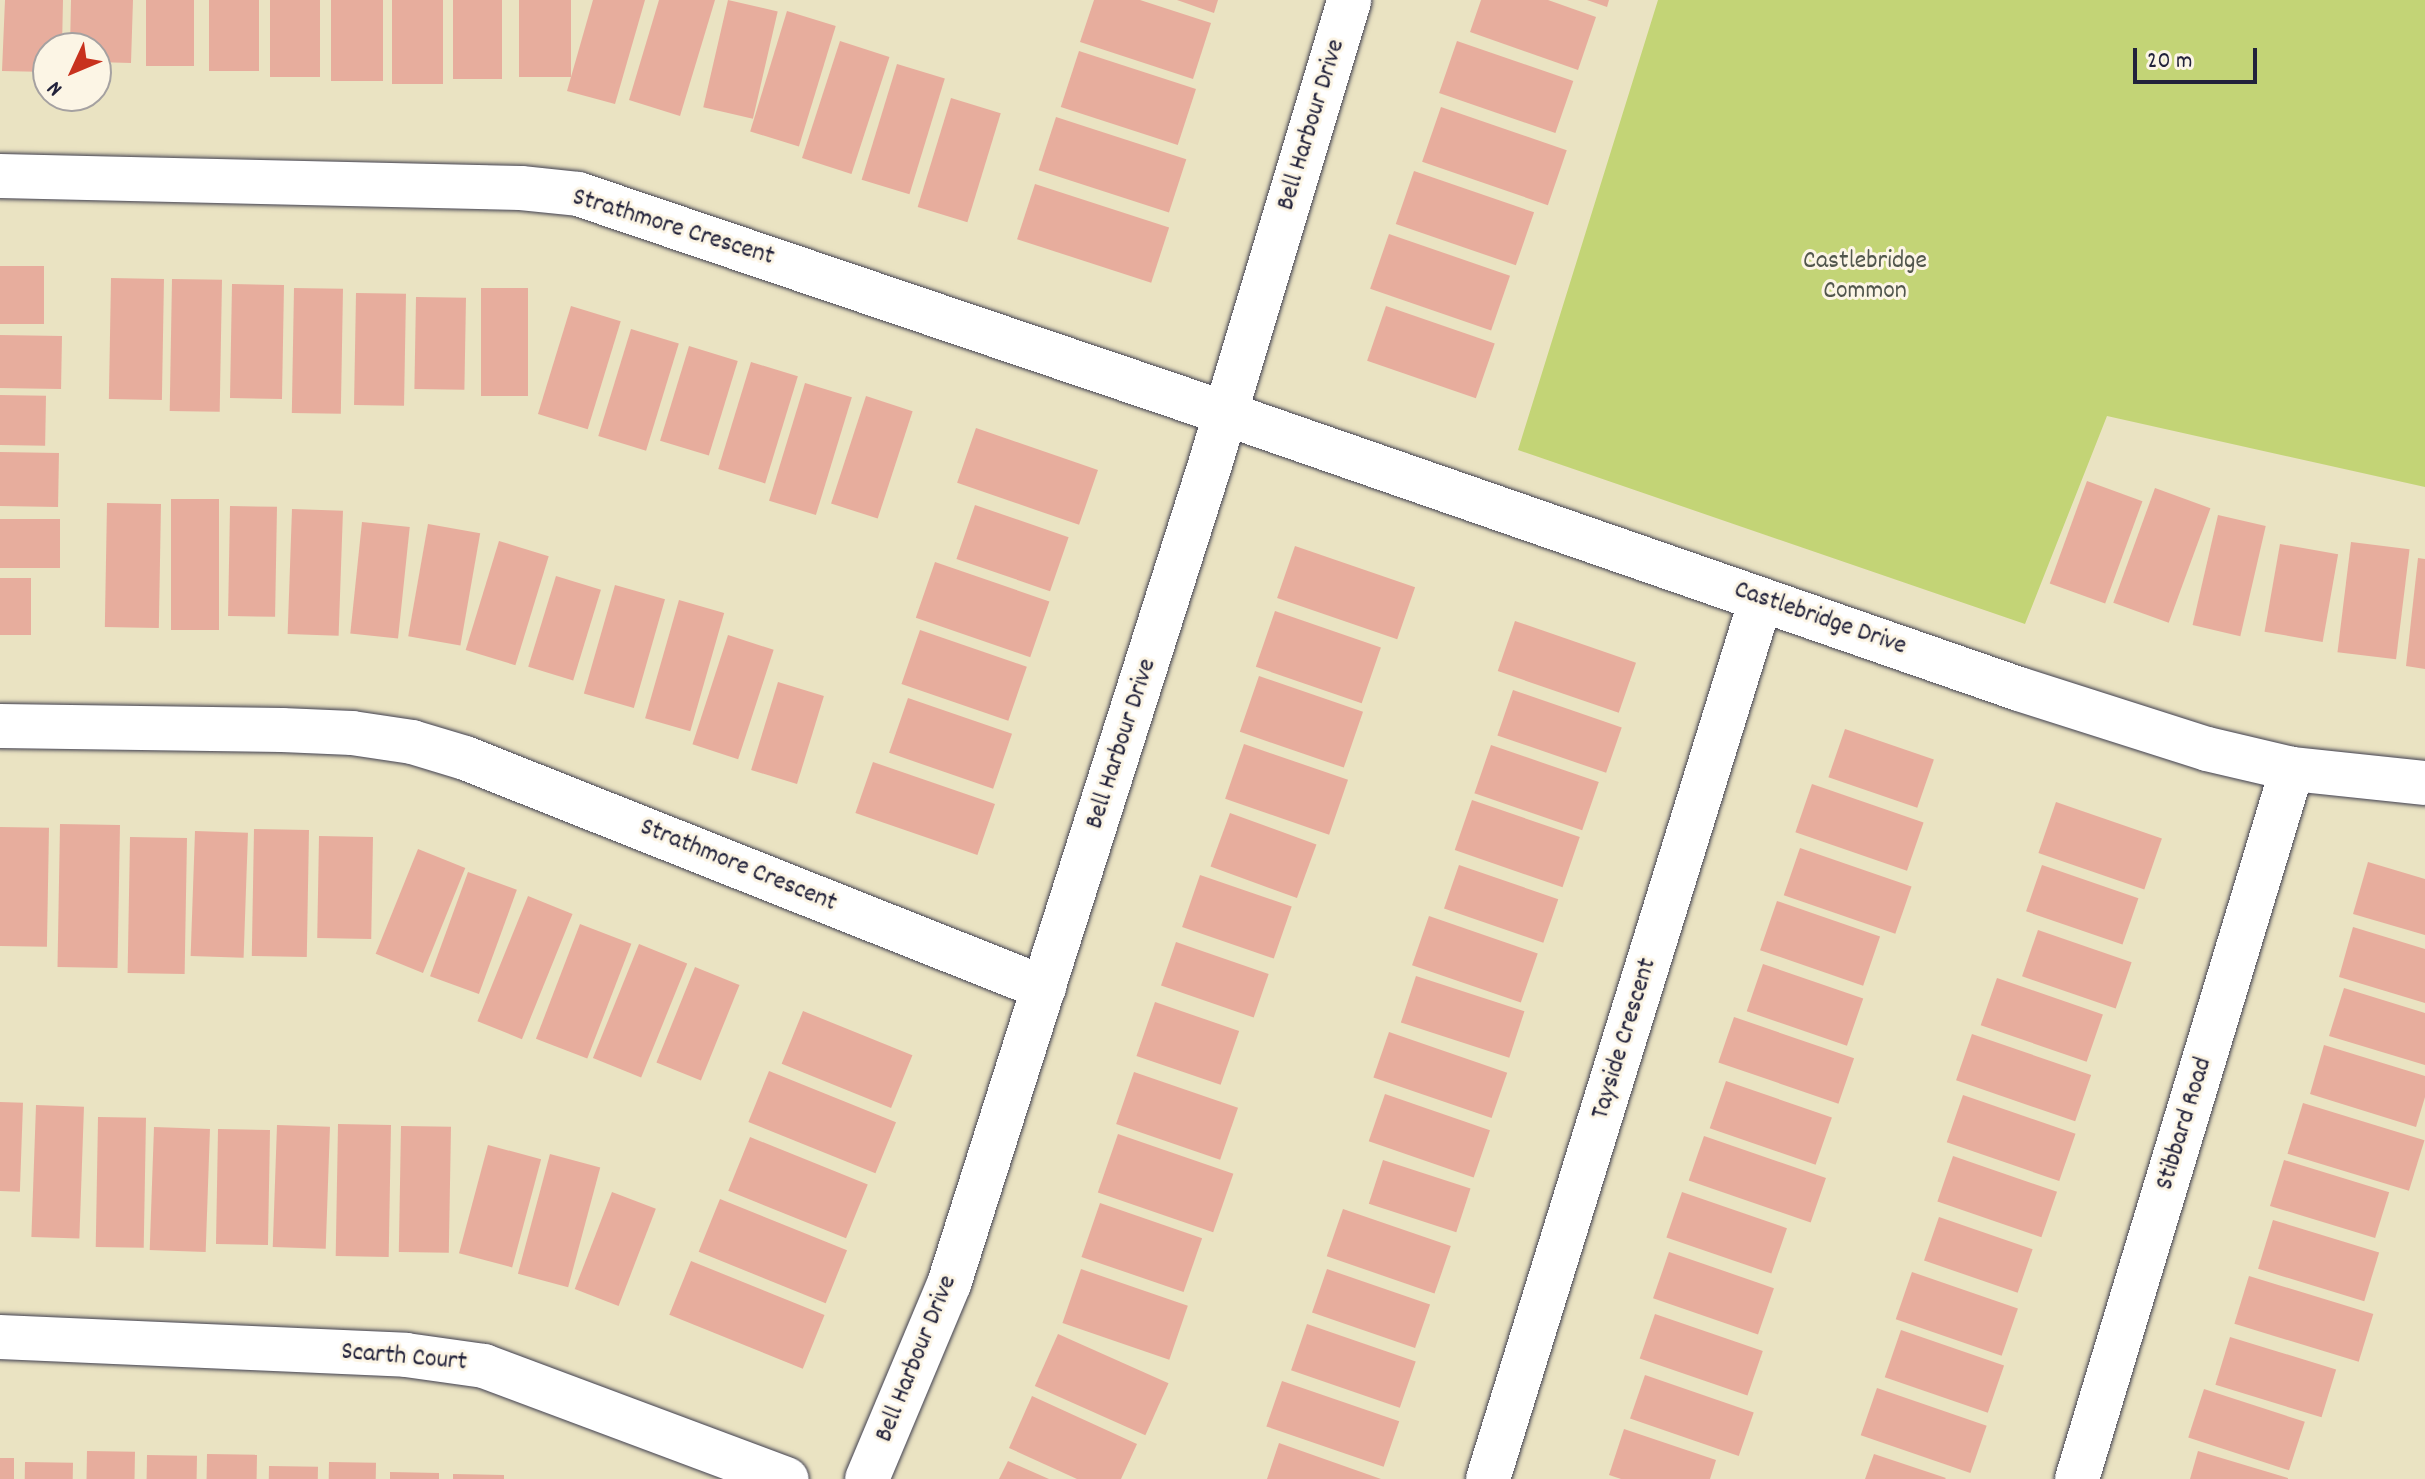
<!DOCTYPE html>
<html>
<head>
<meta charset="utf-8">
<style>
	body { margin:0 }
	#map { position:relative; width:2425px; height:1479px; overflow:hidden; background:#eae3c2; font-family:Dekko,sans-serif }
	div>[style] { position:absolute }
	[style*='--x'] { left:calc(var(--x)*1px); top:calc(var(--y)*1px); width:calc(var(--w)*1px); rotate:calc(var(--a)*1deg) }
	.green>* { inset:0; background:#c3d476 }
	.building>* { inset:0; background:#e7ad9d; transform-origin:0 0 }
	.roads { filter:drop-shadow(0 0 2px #403f4f) drop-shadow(0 0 2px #403f4f) }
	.minor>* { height:44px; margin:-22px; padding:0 22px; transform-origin:22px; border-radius:22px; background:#fff }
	span { translate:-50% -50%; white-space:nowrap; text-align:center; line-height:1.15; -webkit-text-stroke:6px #fcf5e5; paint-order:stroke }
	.street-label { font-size:26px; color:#22223b }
	.park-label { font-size:26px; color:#52574d }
	.north { position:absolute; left:32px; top:32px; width:80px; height:80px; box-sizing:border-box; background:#fcf5e5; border:2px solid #a5a1a1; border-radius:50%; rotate:226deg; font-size:22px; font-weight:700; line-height:32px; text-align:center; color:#22223b }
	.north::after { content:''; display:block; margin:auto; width:28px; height:36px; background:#c8321e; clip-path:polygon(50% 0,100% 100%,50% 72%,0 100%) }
	.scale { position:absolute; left:2133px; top:48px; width:124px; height:36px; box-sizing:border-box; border:4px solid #22223b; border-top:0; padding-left:10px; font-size:24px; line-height:28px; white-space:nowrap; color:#22223b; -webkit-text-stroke:6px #fcf5e5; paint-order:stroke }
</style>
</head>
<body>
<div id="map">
	<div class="green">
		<div style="clip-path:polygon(1658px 0,2425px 0,2425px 487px,2107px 416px,2025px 624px,1518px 450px)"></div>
	</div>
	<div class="building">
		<div style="clip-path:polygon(5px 0,63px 0,62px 48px,48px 48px,48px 72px,2px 71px)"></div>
		<div style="clip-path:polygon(71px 0,133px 0,131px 63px,96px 62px,96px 48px,70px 48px)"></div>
		<div style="left:146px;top:0;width:48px;height:66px"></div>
		<div style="left:209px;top:0;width:50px;height:71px"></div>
		<div style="left:270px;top:0;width:50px;height:77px"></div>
		<div style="left:331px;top:0;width:52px;height:81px"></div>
		<div style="left:392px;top:0;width:51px;height:84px"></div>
		<div style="left:453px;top:0;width:49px;height:79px"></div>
		<div style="left:519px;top:0;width:52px;height:77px"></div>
		<div style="clip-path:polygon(593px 0,645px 0,615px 104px,567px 91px)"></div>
		<div style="clip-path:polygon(659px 0,715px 0,680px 116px,629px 100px)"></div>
		<div style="left:728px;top:0;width:51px;height:110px;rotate:13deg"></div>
		<div style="clip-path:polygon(1094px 0,1140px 0,1211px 23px,1193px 79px,1080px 42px)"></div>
		<div style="clip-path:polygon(1177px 0,1218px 0,1214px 13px)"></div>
		<div style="clip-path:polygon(1481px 0,1548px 0,1596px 17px,1578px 70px,1470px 32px)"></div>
		<div style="clip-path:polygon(1587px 0,1609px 0,1607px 7px)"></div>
		<div style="left:787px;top:11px;width:51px;height:126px;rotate:17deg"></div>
		<div style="left:840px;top:41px;width:52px;height:123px;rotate:18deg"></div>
		<div style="left:1457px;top:41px;width:123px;height:55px;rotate:19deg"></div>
		<div style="left:1079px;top:51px;width:123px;height:59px;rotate:18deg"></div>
		<div style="left:897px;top:64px;width:50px;height:121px;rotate:17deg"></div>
		<div style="left:951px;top:98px;width:52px;height:114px;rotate:17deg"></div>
		<div style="left:1441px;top:107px;width:133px;height:58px;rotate:19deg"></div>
		<div style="left:1056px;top:117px;width:137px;height:56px;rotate:18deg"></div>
		<div style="left:1414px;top:171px;width:127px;height:56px;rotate:19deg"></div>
		<div style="left:1035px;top:184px;width:141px;height:58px;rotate:18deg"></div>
		<div style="left:1389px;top:234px;width:128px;height:58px;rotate:19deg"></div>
		<div style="left:0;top:266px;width:44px;height:58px"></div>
		<div style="left:111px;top:278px;width:53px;height:121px;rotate:1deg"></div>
		<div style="left:172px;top:279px;width:50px;height:132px;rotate:1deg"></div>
		<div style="left:232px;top:284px;width:52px;height:114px;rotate:1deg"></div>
		<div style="left:294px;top:288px;width:49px;height:125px;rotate:1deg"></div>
		<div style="left:481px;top:288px;width:47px;height:108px"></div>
		<div style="left:356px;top:293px;width:50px;height:112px;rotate:1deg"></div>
		<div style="left:416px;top:297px;width:50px;height:92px;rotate:1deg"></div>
		<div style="left:571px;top:306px;width:52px;height:113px;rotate:17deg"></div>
		<div style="left:1386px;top:306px;width:115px;height:58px;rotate:19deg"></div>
		<div style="left:631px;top:329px;width:50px;height:112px;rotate:17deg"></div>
		<div style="left:0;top:335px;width:62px;height:53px;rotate:1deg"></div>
		<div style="left:689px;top:346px;width:51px;height:99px;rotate:17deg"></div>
		<div style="left:751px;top:362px;width:49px;height:112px;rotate:17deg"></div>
		<div style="left:805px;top:383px;width:49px;height:123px;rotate:17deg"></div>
		<div style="left:0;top:395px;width:46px;height:50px;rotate:1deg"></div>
		<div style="left:866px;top:396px;width:49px;height:113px;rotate:18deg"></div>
		<div style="left:976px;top:428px;width:129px;height:58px;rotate:19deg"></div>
		<div style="left:0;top:452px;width:59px;height:54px;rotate:1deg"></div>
		<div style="left:2087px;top:481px;width:59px;height:109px;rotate:20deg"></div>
		<div style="left:2155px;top:488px;width:59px;height:122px;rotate:20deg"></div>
		<div style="left:171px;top:499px;width:48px;height:131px"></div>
		<div style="left:107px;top:503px;width:54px;height:124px;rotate:1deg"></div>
		<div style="left:975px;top:505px;width:99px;height:57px;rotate:19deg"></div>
		<div style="left:230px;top:506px;width:47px;height:110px;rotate:1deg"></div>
		<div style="left:292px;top:509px;width:51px;height:125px;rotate:2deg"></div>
		<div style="left:2218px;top:515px;width:49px;height:113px;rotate:13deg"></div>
		<div style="left:0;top:519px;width:60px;height:49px"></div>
		<div style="left:362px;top:522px;width:48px;height:112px;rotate:6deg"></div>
		<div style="left:428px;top:524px;width:53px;height:114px;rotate:10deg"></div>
		<div style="left:499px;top:541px;width:52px;height:114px;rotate:17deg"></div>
		<div style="left:2351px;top:542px;width:59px;height:111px;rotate:7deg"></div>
		<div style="left:2280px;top:544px;width:59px;height:89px;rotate:10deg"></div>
		<div style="left:1295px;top:546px;width:127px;height:55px;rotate:19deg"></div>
		<div style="clip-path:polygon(2418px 558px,2425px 559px,2425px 669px,2406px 666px)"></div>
		<div style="left:935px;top:562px;width:121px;height:59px;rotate:19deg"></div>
		<div style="left:556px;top:576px;width:47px;height:95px;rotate:17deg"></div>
		<div style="left:0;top:578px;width:31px;height:57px"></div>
		<div style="left:615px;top:585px;width:52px;height:113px;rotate:16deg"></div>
		<div style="left:679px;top:600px;width:47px;height:123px;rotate:16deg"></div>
		<div style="left:1275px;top:611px;width:112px;height:59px;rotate:19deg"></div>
		<div style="left:1515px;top:621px;width:128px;height:53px;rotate:19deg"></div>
		<div style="left:920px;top:630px;width:113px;height:57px;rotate:19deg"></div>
		<div style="left:728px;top:635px;width:48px;height:115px;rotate:18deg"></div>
		<div style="left:1259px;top:676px;width:110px;height:59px;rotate:19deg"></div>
		<div style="left:778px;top:682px;width:48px;height:92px;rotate:17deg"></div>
		<div style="left:1513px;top:690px;width:115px;height:48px;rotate:19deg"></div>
		<div style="left:908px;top:698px;width:110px;height:58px;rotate:19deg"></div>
		<div style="left:1845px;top:729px;width:94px;height:51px;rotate:19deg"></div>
		<div style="left:1244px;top:744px;width:110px;height:58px;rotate:19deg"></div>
		<div style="left:1491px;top:745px;width:114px;height:51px;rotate:19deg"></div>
		<div style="left:873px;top:762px;width:129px;height:54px;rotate:19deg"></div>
		<div style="left:1812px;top:784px;width:118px;height:51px;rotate:19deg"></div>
		<div style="left:1472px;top:800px;width:114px;height:53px;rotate:19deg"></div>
		<div style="left:2056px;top:802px;width:112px;height:54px;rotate:19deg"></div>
		<div style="left:1230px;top:813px;width:92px;height:57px;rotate:20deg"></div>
		<div style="left:60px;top:824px;width:60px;height:143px;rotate:1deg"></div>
		<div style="left:0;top:827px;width:49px;height:119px;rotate:1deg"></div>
		<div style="left:254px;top:829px;width:55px;height:127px;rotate:1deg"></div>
		<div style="left:195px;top:831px;width:53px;height:125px;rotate:2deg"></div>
		<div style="left:319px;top:836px;width:54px;height:102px;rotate:1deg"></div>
		<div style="left:130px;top:837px;width:57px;height:136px;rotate:1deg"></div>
		<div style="left:1800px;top:848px;width:118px;height:50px;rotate:19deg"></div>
		<div style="left:418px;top:849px;width:51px;height:113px;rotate:22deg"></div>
		<div style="clip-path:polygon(2368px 862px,2425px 879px,2425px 935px,2353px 914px)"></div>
		<div style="left:1459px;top:865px;width:105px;height:46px;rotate:19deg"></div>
		<div style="left:2042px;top:865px;width:102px;height:49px;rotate:19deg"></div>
		<div style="left:468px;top:872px;width:52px;height:111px;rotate:20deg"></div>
		<div style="left:1200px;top:875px;width:97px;height:55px;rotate:19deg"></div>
		<div style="left:528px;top:896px;width:48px;height:135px;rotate:22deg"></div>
		<div style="left:1777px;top:901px;width:109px;height:52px;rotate:19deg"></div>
		<div style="left:1429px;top:916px;width:115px;height:52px;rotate:19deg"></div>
		<div style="left:580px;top:924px;width:55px;height:123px;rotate:21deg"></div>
		<div style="clip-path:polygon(2353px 927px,2425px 949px,2425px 1003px,2339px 977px)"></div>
		<div style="left:2038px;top:930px;width:99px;height:49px;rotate:19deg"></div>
		<div style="left:1176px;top:942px;width:98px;height:46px;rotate:19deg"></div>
		<div style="left:639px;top:944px;width:52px;height:123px;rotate:22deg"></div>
		<div style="left:1763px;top:964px;width:106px;height:50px;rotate:19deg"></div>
		<div style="left:695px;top:967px;width:48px;height:103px;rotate:22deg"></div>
		<div style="left:1416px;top:976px;width:114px;height:49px;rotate:18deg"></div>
		<div style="left:1997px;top:978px;width:112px;height:50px;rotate:19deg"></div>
		<div style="clip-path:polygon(2344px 988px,2425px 1013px,2425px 1065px,2329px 1036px)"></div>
		<div style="left:1155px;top:1002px;width:89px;height:57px;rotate:19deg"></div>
		<div style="left:803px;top:1011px;width:118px;height:57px;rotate:22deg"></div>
		<div style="left:1734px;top:1017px;width:127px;height:48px;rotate:19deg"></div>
		<div style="left:1389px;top:1032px;width:125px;height:48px;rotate:19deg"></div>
		<div style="left:1972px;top:1034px;width:126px;height:49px;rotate:19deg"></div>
		<div style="clip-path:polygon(2324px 1045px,2425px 1076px,2425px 1097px,2416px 1127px,2310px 1094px)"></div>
		<div style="left:769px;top:1071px;width:137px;height:55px;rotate:22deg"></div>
		<div style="left:1134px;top:1072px;width:110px;height:55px;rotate:19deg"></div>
		<div style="left:1726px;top:1081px;width:112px;height:50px;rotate:19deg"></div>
		<div style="left:1385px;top:1094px;width:111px;height:50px;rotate:19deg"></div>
		<div style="left:1963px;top:1095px;width:119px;height:50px;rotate:19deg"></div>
		<div style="left:0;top:1102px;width:23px;height:89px;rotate:2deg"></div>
		<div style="left:2303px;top:1103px;width:127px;height:53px;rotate:17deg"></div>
		<div style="left:36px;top:1105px;width:48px;height:132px;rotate:2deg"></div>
		<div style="left:98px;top:1117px;width:48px;height:130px;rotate:1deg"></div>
		<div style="left:338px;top:1124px;width:53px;height:132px;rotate:1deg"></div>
		<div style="left:277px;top:1125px;width:53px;height:122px;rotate:2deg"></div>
		<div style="left:401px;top:1126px;width:50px;height:126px;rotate:1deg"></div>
		<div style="left:154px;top:1127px;width:56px;height:123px;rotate:2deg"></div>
		<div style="left:218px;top:1129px;width:52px;height:115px;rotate:1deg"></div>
		<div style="left:1118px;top:1134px;width:122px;height:62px;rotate:19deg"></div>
		<div style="left:1704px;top:1136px;width:129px;height:47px;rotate:19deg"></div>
		<div style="left:750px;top:1137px;width:127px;height:58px;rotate:22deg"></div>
		<div style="left:488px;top:1145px;width:55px;height:112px;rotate:15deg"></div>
		<div style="left:550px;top:1154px;width:52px;height:124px;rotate:15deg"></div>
		<div style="left:1953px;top:1156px;width:110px;height:48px;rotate:19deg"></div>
		<div style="left:1383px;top:1160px;width:92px;height:46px;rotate:18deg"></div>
		<div style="left:2284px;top:1160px;width:110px;height:48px;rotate:17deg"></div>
		<div style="left:612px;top:1192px;width:47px;height:104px;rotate:21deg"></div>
		<div style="left:1682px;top:1192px;width:111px;height:48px;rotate:19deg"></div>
		<div style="left:720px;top:1199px;width:137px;height:57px;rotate:22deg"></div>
		<div style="left:1100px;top:1203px;width:108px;height:57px;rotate:19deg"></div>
		<div style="left:1343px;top:1209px;width:114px;height:50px;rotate:19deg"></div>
		<div style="left:1939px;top:1217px;width:99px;height:46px;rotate:19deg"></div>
		<div style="left:2273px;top:1220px;width:111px;height:51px;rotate:17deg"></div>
		<div style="left:1669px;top:1252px;width:111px;height:49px;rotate:19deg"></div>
		<div style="left:691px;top:1261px;width:144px;height:58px;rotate:22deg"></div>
		<div style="left:1081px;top:1269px;width:113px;height:57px;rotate:19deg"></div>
		<div style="left:1327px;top:1269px;width:109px;height:46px;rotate:19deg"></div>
		<div style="left:1912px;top:1272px;width:112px;height:50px;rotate:19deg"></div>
		<div style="left:2249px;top:1276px;width:130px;height:50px;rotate:17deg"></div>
		<div style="left:1655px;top:1314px;width:114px;height:47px;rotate:19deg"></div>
		<div style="left:1307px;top:1324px;width:115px;height:49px;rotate:19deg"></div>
		<div style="left:1901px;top:1330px;width:109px;height:50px;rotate:19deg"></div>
		<div style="left:1058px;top:1334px;width:121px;height:57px;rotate:24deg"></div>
		<div style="left:2230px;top:1337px;width:111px;height:50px;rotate:17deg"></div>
		<div style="left:1645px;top:1375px;width:115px;height:46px;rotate:19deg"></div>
		<div style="left:1282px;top:1381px;width:124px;height:48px;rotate:19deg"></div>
		<div style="left:1877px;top:1388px;width:116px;height:50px;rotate:19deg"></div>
		<div style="left:2204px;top:1389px;width:106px;height:51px;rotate:18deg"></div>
		<div style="clip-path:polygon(1032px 1396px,1137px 1444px,1121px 1479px,1077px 1479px,1009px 1448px)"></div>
		<div style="clip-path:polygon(1624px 1429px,1716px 1460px,1710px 1479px,1621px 1479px,1609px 1475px)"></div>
		<div style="clip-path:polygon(1279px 1443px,1381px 1479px,1267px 1479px)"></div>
		<div style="left:87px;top:1451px;width:48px;height:28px;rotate:1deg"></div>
		<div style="clip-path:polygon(2198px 1451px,2288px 1478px,2288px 1479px,2190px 1479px)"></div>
		<div style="left:207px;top:1454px;width:50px;height:25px;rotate:1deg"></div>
		<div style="clip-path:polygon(1874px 1454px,1946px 1478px,1945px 1479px,1865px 1479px)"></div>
		<div style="left:147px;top:1455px;width:50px;height:24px;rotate:1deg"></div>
		<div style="left:0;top:1458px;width:14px;height:21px"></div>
		<div style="clip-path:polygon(1008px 1461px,1049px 1479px,999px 1479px)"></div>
		<div style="left:25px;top:1462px;width:48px;height:17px;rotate:1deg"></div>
		<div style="left:329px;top:1462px;width:47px;height:17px;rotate:1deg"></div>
		<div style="left:269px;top:1466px;width:49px;height:13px;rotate:1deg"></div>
		<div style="clip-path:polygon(390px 1472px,439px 1473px,439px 1479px,390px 1479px)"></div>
		<div style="clip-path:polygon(453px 1474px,504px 1475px,504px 1479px,453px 1479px)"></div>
	</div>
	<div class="roads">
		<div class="minor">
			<div style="--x:0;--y:176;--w:521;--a:1.32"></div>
			<div style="--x:521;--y:188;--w:57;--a:6"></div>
			<div style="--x:578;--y:194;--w:624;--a:18.7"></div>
			<div style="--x:1169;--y:394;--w:900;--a:19.14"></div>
			<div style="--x:2019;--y:689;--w:197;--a:17.7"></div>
			<div style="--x:2207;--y:749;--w:87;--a:13.2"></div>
			<div style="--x:2292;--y:769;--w:134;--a:6"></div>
			<div style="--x:0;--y:726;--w:282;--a:0.8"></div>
			<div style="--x:282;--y:730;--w:70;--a:2.5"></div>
			<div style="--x:352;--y:733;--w:61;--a:8.5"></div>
			<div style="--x:412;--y:742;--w:55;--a:16.8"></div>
			<div style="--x:465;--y:758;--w:623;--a:21.66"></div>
			<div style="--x:0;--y:1337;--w:406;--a:2.5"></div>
			<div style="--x:406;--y:1355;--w:79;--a:8"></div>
			<div style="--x:484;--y:1366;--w:323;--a:20.5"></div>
			<div style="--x:867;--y:1479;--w:212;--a:-67.2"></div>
			<div style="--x:949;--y:1284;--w:856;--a:-72.33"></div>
			<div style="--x:1209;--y:468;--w:488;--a:-73.3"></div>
			<div style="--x:1488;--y:1479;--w:921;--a:-72.76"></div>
			<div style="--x:2077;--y:1479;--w:742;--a:-73.15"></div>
		</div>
	</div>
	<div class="street-label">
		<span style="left:1312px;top:125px;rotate:-73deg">Bell Harbour Drive</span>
		<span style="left:673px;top:228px;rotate:17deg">Strathmore Crescent</span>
		<span style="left:1820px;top:619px;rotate:19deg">Castlebridge Drive</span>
		<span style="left:1122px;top:744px;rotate:-72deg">Bell Harbour Drive</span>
		<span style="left:738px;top:866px;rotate:22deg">Strathmore Crescent</span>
		<span style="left:1625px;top:1039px;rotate:-73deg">Tayside Crescent</span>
		<span style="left:2185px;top:1124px;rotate:-73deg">Stibbard Road</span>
		<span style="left:404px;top:1358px;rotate:5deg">Scarth Court</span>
		<span style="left:917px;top:1359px;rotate:-68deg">Bell Harbour Drive</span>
	</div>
	<div class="park-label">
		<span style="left:1865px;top:277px">Castlebridge<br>Common</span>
	</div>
	<div class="north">N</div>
	<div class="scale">20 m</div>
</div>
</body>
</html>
